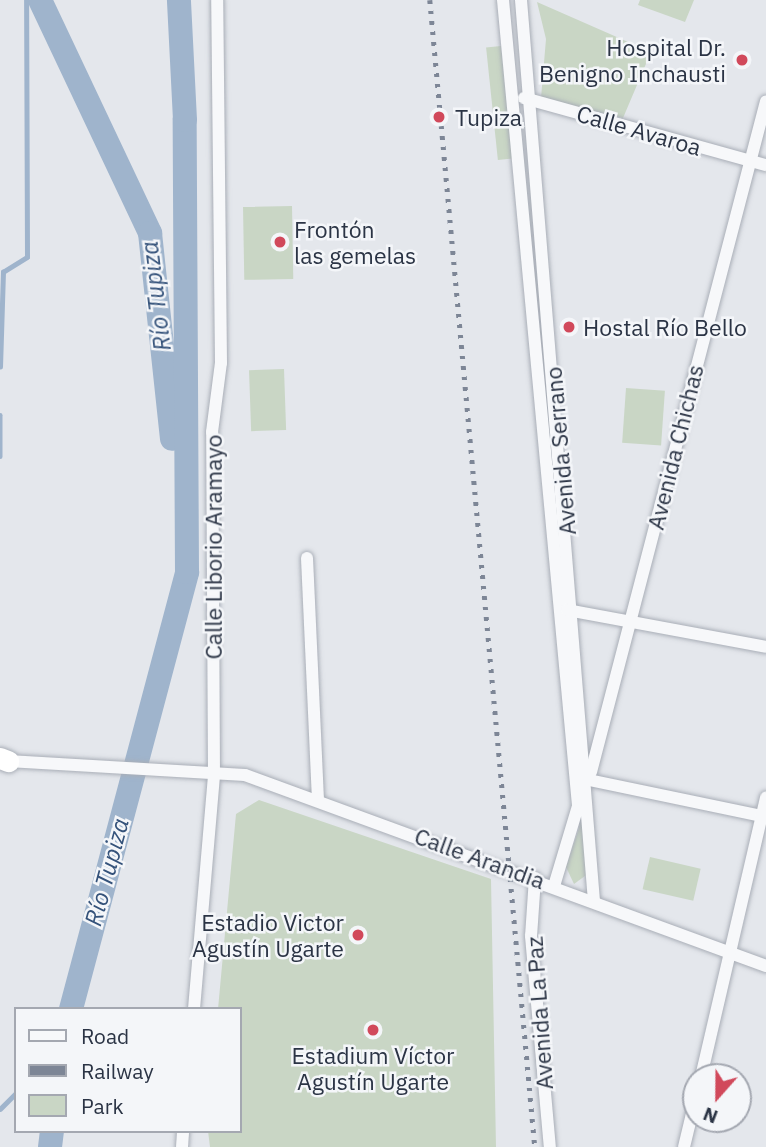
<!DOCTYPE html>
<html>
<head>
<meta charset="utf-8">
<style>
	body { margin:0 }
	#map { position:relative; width:766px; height:1147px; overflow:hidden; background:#e4e7ec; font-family:"IBM Plex Sans",sans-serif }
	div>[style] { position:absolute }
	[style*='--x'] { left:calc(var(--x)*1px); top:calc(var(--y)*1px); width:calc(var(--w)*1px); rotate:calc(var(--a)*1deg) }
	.green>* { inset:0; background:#c9d6c5; transform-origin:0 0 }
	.stream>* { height:4.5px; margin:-2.25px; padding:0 2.25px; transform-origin:2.25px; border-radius:2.25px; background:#9fb4cc }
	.river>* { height:24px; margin:-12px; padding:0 12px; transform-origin:12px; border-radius:12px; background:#9fb4cc }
	.roads { filter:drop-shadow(0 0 2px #a9aeb7) drop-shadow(0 0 2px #a9aeb7) }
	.street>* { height:12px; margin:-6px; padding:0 6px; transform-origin:6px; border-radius:6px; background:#f7f8fa }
	.highway>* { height:21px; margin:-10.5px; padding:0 10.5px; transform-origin:10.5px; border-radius:10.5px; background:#fff }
	.rail>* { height:4.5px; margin-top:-2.25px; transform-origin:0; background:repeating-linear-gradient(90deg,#7d8696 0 3.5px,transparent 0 10.5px) }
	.dots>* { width:19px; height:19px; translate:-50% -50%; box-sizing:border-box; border:4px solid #f4f6f9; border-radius:50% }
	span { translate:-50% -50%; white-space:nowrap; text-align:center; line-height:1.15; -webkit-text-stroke:5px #f4f6f9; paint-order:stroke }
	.poi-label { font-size:23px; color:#2b3445 }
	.right { translate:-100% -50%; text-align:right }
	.left { translate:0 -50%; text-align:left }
	.street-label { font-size:23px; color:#2b3445 }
	.water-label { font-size:24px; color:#34527a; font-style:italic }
	.legend { position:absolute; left:14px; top:1007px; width:228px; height:126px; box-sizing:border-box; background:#f4f6f9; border:2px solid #a4a8b1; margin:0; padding:9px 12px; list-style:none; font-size:21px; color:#2b3445 }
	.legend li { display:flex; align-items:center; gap:14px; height:35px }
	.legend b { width:35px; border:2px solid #a4a8b1 }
	.north { position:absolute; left:682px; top:1063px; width:70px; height:70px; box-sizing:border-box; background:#f4f6f9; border:2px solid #a4a8b1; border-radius:50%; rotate:201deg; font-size:19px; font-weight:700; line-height:28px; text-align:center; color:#2b3445 }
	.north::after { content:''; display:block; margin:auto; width:24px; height:32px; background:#d1495b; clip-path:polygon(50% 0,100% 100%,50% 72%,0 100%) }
</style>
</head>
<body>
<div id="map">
	<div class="green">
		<div style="clip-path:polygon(640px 0,694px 0,685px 22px,638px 5px)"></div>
		<div style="clip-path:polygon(537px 2px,651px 52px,623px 118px,541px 98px,546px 39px)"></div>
		<div style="left:501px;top:46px;width:113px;height:15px;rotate:84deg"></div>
		<div style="left:292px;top:206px;width:73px;height:49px;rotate:89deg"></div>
		<div style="left:284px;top:369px;width:61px;height:35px;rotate:88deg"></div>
		<div style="left:626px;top:388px;width:39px;height:55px;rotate:4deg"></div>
		<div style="clip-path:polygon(259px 800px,491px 879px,496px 1147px,210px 1147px,208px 1131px,240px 1131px,240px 1009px,218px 1009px,236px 814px)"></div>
		<div style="clip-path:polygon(582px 819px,589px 873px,574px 884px,566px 867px)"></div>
		<div style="left:650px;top:857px;width:52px;height:33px;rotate:13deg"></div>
	</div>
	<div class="stream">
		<div style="--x:0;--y:367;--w:95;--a:-88.2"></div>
		<div style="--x:3;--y:272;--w:28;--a:-32"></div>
		<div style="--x:27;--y:257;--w:257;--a:-90.2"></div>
		<div style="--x:0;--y:415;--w:41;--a:90"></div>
		<div style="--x:0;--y:1109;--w:23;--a:-45"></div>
	</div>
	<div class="river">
		<div style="--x:40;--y:0;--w:258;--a:64.7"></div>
		<div style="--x:150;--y:233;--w:207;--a:83.9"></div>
		<div style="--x:71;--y:1009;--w:452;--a:-75.1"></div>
		<div style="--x:187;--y:572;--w:452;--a:-90.3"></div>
		<div style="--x:185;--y:120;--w:120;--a:-92.9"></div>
		<div style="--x:50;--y:1147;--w:16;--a:-83"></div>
	</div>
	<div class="roads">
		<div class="street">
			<div style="--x:503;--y:0;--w:809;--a:84.68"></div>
			<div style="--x:578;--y:806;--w:84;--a:106.7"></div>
			<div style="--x:521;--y:0;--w:905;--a:85.37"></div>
			<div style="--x:524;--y:98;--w:251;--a:15.5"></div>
			<div style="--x:307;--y:558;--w:240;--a:87.4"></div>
			<div style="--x:567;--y:610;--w:202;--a:10.5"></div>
			<div style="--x:8;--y:761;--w:237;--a:3.4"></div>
			<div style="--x:245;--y:775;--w:555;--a:20.13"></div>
			<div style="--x:591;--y:772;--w:693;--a:-75.38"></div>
			<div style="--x:589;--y:780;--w:177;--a:11.8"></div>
			<div style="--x:535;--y:878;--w:58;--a:93.9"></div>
			<div style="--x:531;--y:936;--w:212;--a:84.9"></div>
			<div style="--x:194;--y:1009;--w:234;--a:-85.1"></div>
			<div style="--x:214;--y:776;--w:344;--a:-90.3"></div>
			<div style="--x:212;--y:432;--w:70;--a:-82.6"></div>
			<div style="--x:221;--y:363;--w:363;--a:-90.6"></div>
			<div style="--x:701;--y:1077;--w:287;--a:-76.9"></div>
			<div style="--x:182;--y:1147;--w:16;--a:-86"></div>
			<div style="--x:684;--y:1147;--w:51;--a:-76.5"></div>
		</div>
		<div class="highway">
			<div style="--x:0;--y:758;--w:9;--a:21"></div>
		</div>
	</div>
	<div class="rail">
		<div style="--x:430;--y:0;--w:1152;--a:84.77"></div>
	</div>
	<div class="dots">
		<div style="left:742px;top:60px;background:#d1495b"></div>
		<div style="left:439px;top:117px;background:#d1495b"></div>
		<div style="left:280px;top:242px;background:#d1495b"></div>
		<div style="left:569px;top:327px;background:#d1495b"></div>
		<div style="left:358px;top:935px;background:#d1495b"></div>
		<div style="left:373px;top:1030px;background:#d1495b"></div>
	</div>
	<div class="poi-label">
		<span class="right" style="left:726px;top:60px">Hospital Dr.<br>Benigno Inchausti</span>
		<span class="left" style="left:455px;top:117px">Tupiza</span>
		<span class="left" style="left:294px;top:242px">Frontón<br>las gemelas</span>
		<span class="left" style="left:583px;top:327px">Hostal Río Bello</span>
		<span class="right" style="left:344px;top:935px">Estadio Victor<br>Agustín Ugarte</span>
		<span style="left:373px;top:1068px">Estadium Víctor<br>Agustín Ugarte</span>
	</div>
	<div class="street-label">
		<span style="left:639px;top:130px;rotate:16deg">Calle Avaroa</span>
		<span style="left:675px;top:447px;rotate:-76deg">Avenida Chichas</span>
		<span style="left:560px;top:451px;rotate:-95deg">Avenida Serrano</span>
		<span style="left:213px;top:547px;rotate:-90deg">Calle Liborio Aramayo</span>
		<span style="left:480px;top:858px;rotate:20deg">Calle Arandia</span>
		<span style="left:539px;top:1013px;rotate:-94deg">Avenida La Paz</span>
	</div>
	<div class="water-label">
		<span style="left:156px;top:296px;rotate:-97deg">Río Tupiza</span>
		<span style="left:107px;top:872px;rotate:-75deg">Río Tupiza</span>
	</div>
	<ul class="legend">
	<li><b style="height:9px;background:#f7f8fa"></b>Road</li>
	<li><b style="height:9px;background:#7d8696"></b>Railway</li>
	<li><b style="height:19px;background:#c9d6c5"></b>Park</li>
	</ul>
	<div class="north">N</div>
</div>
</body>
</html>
